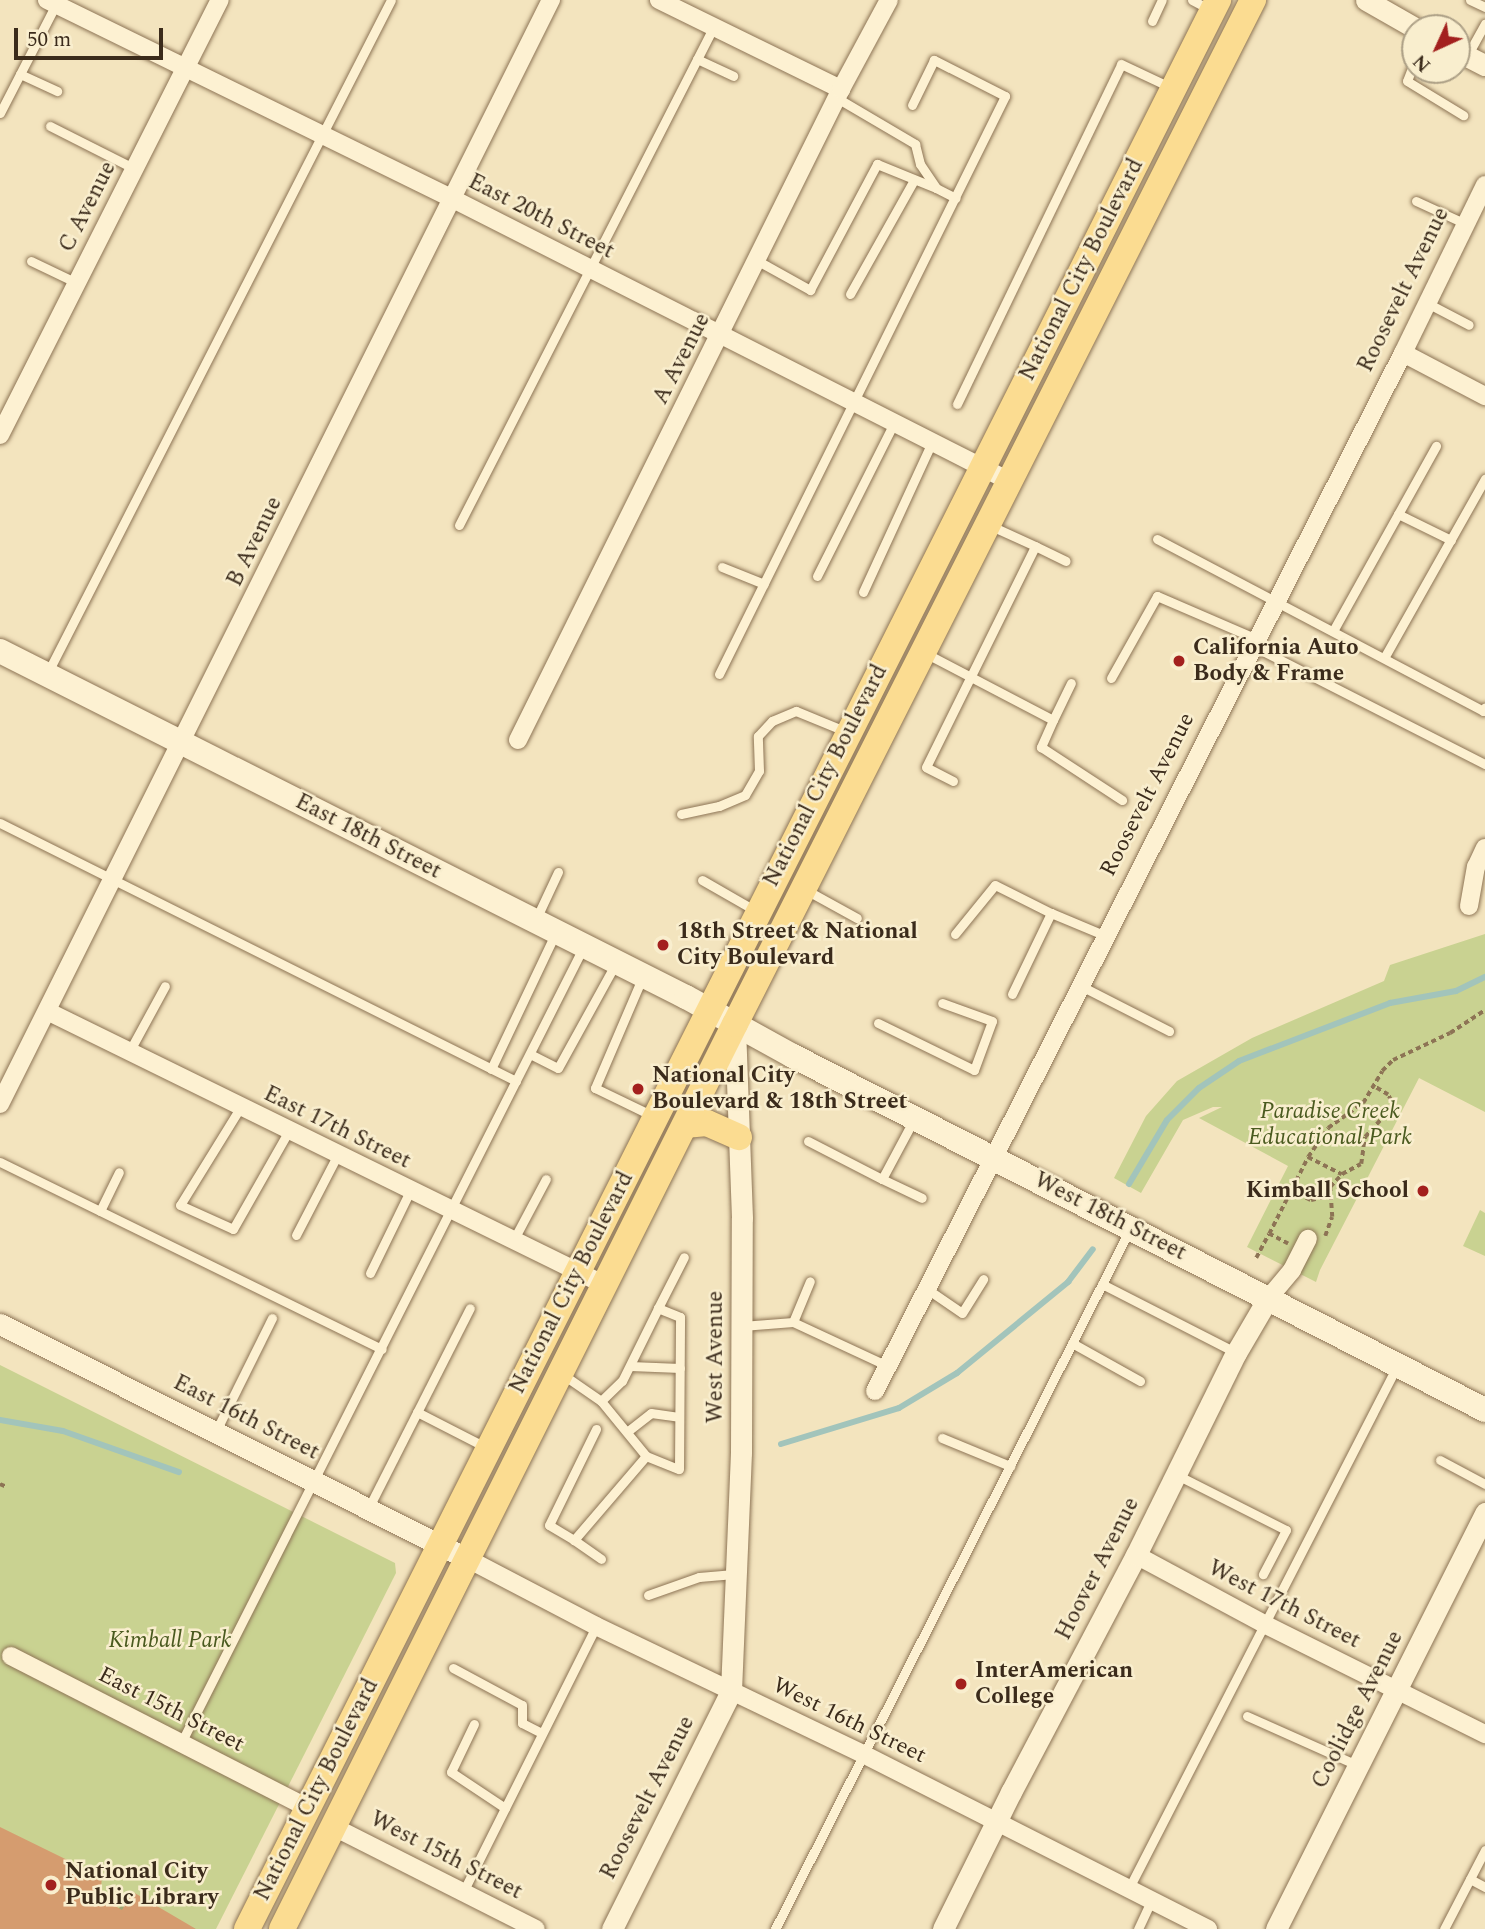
<!DOCTYPE html>
<html>
<head>
<meta charset="utf-8">
<style>
	body { margin:0 }
	#map { position:relative; width:1485px; height:1929px; overflow:hidden; background:#f3e4be; font-family:Spectral,serif }
	div>[style] { position:absolute }
	[style*='--x'] { left:calc(var(--x)*1px); top:calc(var(--y)*1px); width:calc(var(--w)*1px); rotate:calc(var(--a)*1deg) }
	.green>* { inset:0; background:#c9d291 }
	.shadow>* { inset:0; background:#0003 }
	.stream>* { height:6px; margin:-3px; padding:0 3px; transform-origin:3px; border-radius:3px; background:#a2c4bb }
	.building>* { inset:0; background:#d59c6f }
	.path>* { height:3.5px; margin-top:-1.75px; transform-origin:0; background:repeating-linear-gradient(90deg,#8d7455 0 5px,transparent 0 8.5px) }
	.roads { filter:drop-shadow(0 0 2px #8d7455) drop-shadow(0 0 2px #8d7455) }
	.service>* { height:9px; margin:-4.5px; padding:0 4.5px; transform-origin:4.5px; border-radius:4.5px; background:#fdf1d2 }
	.minor>* { height:18px; margin:-9px; padding:0 9px; transform-origin:9px; border-radius:9px; background:#fdf1d2 }
	.tertiary>* { height:21px; margin:-10.5px; padding:0 10.5px; transform-origin:10.5px; border-radius:10.5px; background:#fdf1d2 }
	.secondary>* { height:24px; margin:-12px; padding:0 12px; transform-origin:12px; border-radius:12px; background:#fdf1d2 }
	.primary>* { height:26px; margin:-13px; padding:0 13px; transform-origin:13px; border-radius:13px; background:#fbdc91 }
	.dots>* { width:19px; height:19px; translate:-50% -50%; box-sizing:border-box; border:4px solid #f9eece; border-radius:50% }
	span { translate:-50% -50%; white-space:nowrap; text-align:center; line-height:1.15; -webkit-text-stroke:5px #f9eece; paint-order:stroke }
	.street-label { font-size:23px; color:#3b2b1b }
	.poi-label { font-size:23px; color:#3b2b1b; font-weight:700 }
	.left { translate:0 -50%; text-align:left }
	.right { translate:-100% -50%; text-align:right }
	.park-label { font-size:23px; color:#4a5a1f; font-style:italic }
	.north { position:absolute; left:1401px; top:14px; width:70px; height:70px; box-sizing:border-box; background:#f9eece; border:2px solid #ada086; border-radius:50%; rotate:225deg; font-size:19px; font-weight:700; line-height:28px; text-align:center; color:#3b2b1b }
	.north::after { content:''; display:block; margin:auto; width:24px; height:32px; background:#a3201e; clip-path:polygon(50% 0,100% 100%,50% 72%,0 100%) }
	.scale { position:absolute; left:14px; top:28px; width:149px; height:32px; box-sizing:border-box; border:4px solid #3b2b1b; border-top:0; padding-left:9px; font-size:21px; line-height:24px; white-space:nowrap; color:#3b2b1b; -webkit-text-stroke:5px #f9eece; paint-order:stroke }
</style>
</head>
<body>
<div id="map">
	<div class="green">
		<div style="clip-path:polygon(1485px 934px,1485px 1112px,1419px 1078px,1320px 1270px,1316px 1282px,1247px 1247px,1288px 1166px,1199px 1118px,1222px 1107px,1213px 1107px,1183px 1120px,1141px 1193px,1114px 1178px,1146px 1116px,1177px 1081px,1252px 1038px,1384px 981px,1390px 965px)"></div>
		<div style="clip-path:polygon(1480px 1210px,1485px 1213px,1485px 1256px,1463px 1246px)"></div>
		<div style="clip-path:polygon(0 1365px,395px 1563px,396px 1573px,216px 1929px,0 1929px)"></div>
	</div>
	<div class="shadow">
		<div style="clip-path:polygon(0 1829px,118px 1909px,133px 1894px,189px 1929px,0 1929px)"></div>
	</div>
	<div class="stream">
		<div style="--x:1129;--y:1184;--w:74;--a:-59.3"></div>
		<div style="--x:1167;--y:1120;--w:45;--a:-45"></div>
		<div style="--x:1199;--y:1088;--w:48;--a:-34"></div>
		<div style="--x:1239;--y:1061;--w:162;--a:-21"></div>
		<div style="--x:1390;--y:1003;--w:67;--a:-10.3"></div>
		<div style="--x:1456;--y:991;--w:32;--a:-26"></div>
		<div style="--x:0;--y:1420;--w:64;--a:9.9"></div>
		<div style="--x:63;--y:1431;--w:123;--a:19.5"></div>
		<div style="--x:781;--y:1444;--w:123;--a:-17"></div>
		<div style="--x:899;--y:1408;--w:68;--a:-31.1"></div>
		<div style="--x:957;--y:1373;--w:144;--a:-39.3"></div>
		<div style="--x:1068;--y:1282;--w:41;--a:-52.9"></div>
	</div>
	<div class="building">
		<div style="clip-path:polygon(0 1827px,102px 1877px,100px 1897px,122px 1910px,133px 1892px,196px 1929px,0 1929px)"></div>
	</div>
	<div class="path">
		<div style="--x:1308;--y:1157;--w:38;--a:27"></div>
		<div style="--x:1291;--y:1190;--w:22;--a:27"></div>
		<div style="--x:1311;--y:1200;--w:18;--a:-13"></div>
		<div style="--x:1325;--y:1236;--w:20;--a:-70"></div>
		<div style="--x:1332;--y:1217;--w:30;--a:-94"></div>
		<div style="--x:1330;--y:1187;--w:18;--a:-47"></div>
		<div style="--x:1342;--y:1174;--w:21;--a:-28"></div>
		<div style="--x:1361;--y:1164;--w:27;--a:-82"></div>
		<div style="--x:1365;--y:1137;--w:25;--a:-48"></div>
		<div style="--x:1382;--y:1118;--w:19;--a:-62"></div>
		<div style="--x:1391;--y:1101;--w:7;--a:-117"></div>
		<div style="--x:1388;--y:1095;--w:17;--a:-149"></div>
		<div style="--x:1288;--y:1244;--w:21;--a:-152"></div>
		<div style="--x:1269;--y:1234;--w:86;--a:-63.1"></div>
		<div style="--x:1308;--y:1157;--w:35;--a:-55"></div>
		<div style="--x:1328;--y:1128;--w:43;--a:-35.5"></div>
		<div style="--x:1363;--y:1103;--w:37;--a:-59"></div>
		<div style="--x:1382;--y:1071;--w:16;--a:-45"></div>
		<div style="--x:1393;--y:1060;--w:63;--a:-25.3"></div>
		<div style="--x:1450;--y:1033;--w:42;--a:-33.3"></div>
		<div style="--x:1256;--y:1258;--w:27;--a:-62"></div>
		<div style="--x:0;--y:1484;--w:8;--a:23"></div>
	</div>
	<div class="roads">
		<div class="service">
			<div style="--x:1192;--y:0;--w:21;--a:28"></div>
			<div style="--x:1470;--y:0;--w:17;--a:25"></div>
			<div style="--x:1152;--y:21;--w:23;--a:-65"></div>
			<div style="--x:1467;--y:56;--w:37;--a:-61"></div>
			<div style="--x:697;--y:59;--w:40;--a:25"></div>
			<div style="--x:1415;--y:60;--w:22;--a:111"></div>
			<div style="--x:1407;--y:81;--w:66;--a:31.3"></div>
			<div style="--x:20;--y:74;--w:41;--a:24.7"></div>
			<div style="--x:837;--y:98;--w:91;--a:30.5"></div>
			<div style="--x:915;--y:144;--w:21;--a:76"></div>
			<div style="--x:920;--y:164;--w:29;--a:56"></div>
			<div style="--x:936;--y:188;--w:22;--a:27"></div>
			<div style="--x:0;--y:113;--w:125;--a:-62.8"></div>
			<div style="--x:50;--y:126;--w:95;--a:26.8"></div>
			<div style="--x:1416;--y:201;--w:55;--a:24.7"></div>
			<div style="--x:31;--y:261;--w:51;--a:25.6"></div>
			<div style="--x:758;--y:261;--w:60;--a:29.1"></div>
			<div style="--x:810;--y:290;--w:143;--a:-62"></div>
			<div style="--x:877;--y:164;--w:64;--a:22.1"></div>
			<div style="--x:850;--y:294;--w:131;--a:-60.7"></div>
			<div style="--x:1427;--y:303;--w:47;--a:27.6"></div>
			<div style="--x:957;--y:404;--w:377;--a:-64.2"></div>
			<div style="--x:1121;--y:64;--w:56;--a:25.2"></div>
			<div style="--x:1398;--y:514;--w:59;--a:26.1"></div>
			<div style="--x:459;--y:525;--w:558;--a:-62.93"></div>
			<div style="--x:989;--y:525;--w:51;--a:24.5"></div>
			<div style="--x:1157;--y:539;--w:369;--a:27.8"></div>
			<div style="--x:1483;--y:711;--w:4;--a:-63"></div>
			<div style="--x:722;--y:567;--w:45;--a:22"></div>
			<div style="--x:817;--y:576;--w:171;--a:-63.3"></div>
			<div style="--x:863;--y:592;--w:165;--a:-65.3"></div>
			<div style="--x:1333;--y:631;--w:212;--a:-60.9"></div>
			<div style="--x:1253;--y:646;--w:260;--a:27"></div>
			<div style="--x:925;--y:653;--w:144;--a:27.6"></div>
			<div style="--x:1053;--y:720;--w:30;--a:114"></div>
			<div style="--x:1041;--y:747;--w:97;--a:33.2"></div>
			<div style="--x:1384;--y:658;--w:206;--a:-60.6"></div>
			<div style="--x:48;--y:672;--w:754;--a:-62.96"></div>
			<div style="--x:719;--y:674;--w:645;--a:-63.67"></div>
			<div style="--x:1005;--y:96;--w:80;--a:-153.1"></div>
			<div style="--x:934;--y:60;--w:50;--a:116.1"></div>
			<div style="--x:1111;--y:678;--w:94;--a:-60.7"></div>
			<div style="--x:1157;--y:596;--w:109;--a:23.3"></div>
			<div style="--x:1053;--y:720;--w:41;--a:-64.1"></div>
			<div style="--x:953;--y:781;--w:30;--a:-153"></div>
			<div style="--x:926;--y:767;--w:246;--a:-63.7"></div>
			<div style="--x:1035;--y:546;--w:34;--a:26"></div>
			<div style="--x:681;--y:814;--w:39;--a:-12"></div>
			<div style="--x:719;--y:806;--w:28;--a:-23"></div>
			<div style="--x:745;--y:795;--w:28;--a:-60"></div>
			<div style="--x:759;--y:771;--w:35;--a:-92"></div>
			<div style="--x:758;--y:736;--w:21;--a:-47"></div>
			<div style="--x:772;--y:721;--w:26;--a:-23"></div>
			<div style="--x:796;--y:711;--w:55;--a:22.4"></div>
			<div style="--x:0;--y:823;--w:577;--a:26.57"></div>
			<div style="--x:702;--y:880;--w:62;--a:29.9"></div>
			<div style="--x:806;--y:890;--w:58;--a:28.8"></div>
			<div style="--x:536;--y:919;--w:52;--a:-64.9"></div>
			<div style="--x:955;--y:934;--w:63;--a:-50.8"></div>
			<div style="--x:995;--y:885;--w:63;--a:26.6"></div>
			<div style="--x:643;--y:976;--w:122;--a:113.2"></div>
			<div style="--x:595;--y:1088;--w:64;--a:25.8"></div>
			<div style="--x:1081;--y:986;--w:99;--a:27.1"></div>
			<div style="--x:1012;--y:994;--w:90;--a:-64.3"></div>
			<div style="--x:1051;--y:913;--w:60;--a:22.7"></div>
			<div style="--x:878;--y:1023;--w:107;--a:26.1"></div>
			<div style="--x:974;--y:1070;--w:52;--a:-69.8"></div>
			<div style="--x:992;--y:1021;--w:53;--a:-160.2"></div>
			<div style="--x:129;--y:1052;--w:75;--a:-61.4"></div>
			<div style="--x:530;--y:1054;--w:31;--a:27"></div>
			<div style="--x:558;--y:1068;--w:120;--a:-61.1"></div>
			<div style="--x:491;--y:1069;--w:152;--a:-64.6"></div>
			<div style="--x:240;--y:1108;--w:114;--a:121.7"></div>
			<div style="--x:180;--y:1205;--w:58;--a:24.4"></div>
			<div style="--x:233;--y:1229;--w:112;--a:-60.4"></div>
			<div style="--x:808;--y:1141;--w:83;--a:27.2"></div>
			<div style="--x:882;--y:1179;--w:68;--a:-61.9"></div>
			<div style="--x:0;--y:1162;--w:425;--a:26.1"></div>
			<div style="--x:882;--y:1179;--w:44;--a:25.4"></div>
			<div style="--x:100;--y:1211;--w:43;--a:-64"></div>
			<div style="--x:296;--y:1235;--w:89;--a:-62.6"></div>
			<div style="--x:513;--y:1241;--w:70;--a:-62"></div>
			<div style="--x:370;--y:1273;--w:91;--a:-64"></div>
			<div style="--x:1102;--y:1284;--w:149;--a:27.1"></div>
			<div style="--x:927;--y:1289;--w:42;--a:34.4"></div>
			<div style="--x:962;--y:1313;--w:40;--a:-58"></div>
			<div style="--x:793;--y:1322;--w:44;--a:-67.5"></div>
			<div style="--x:742;--y:1326;--w:51;--a:-4.5"></div>
			<div style="--x:793;--y:1322;--w:105;--a:24.9"></div>
			<div style="--x:1072;--y:1343;--w:78;--a:29.2"></div>
			<div style="--x:630;--y:1366;--w:50;--a:2.3"></div>
			<div style="--x:562;--y:1374;--w:47;--a:34.7"></div>
			<div style="--x:601;--y:1401;--w:71;--a:50.7"></div>
			<div style="--x:646;--y:1456;--w:111;--a:130.6"></div>
			<div style="--x:574;--y:1540;--w:33;--a:35"></div>
			<div style="--x:601;--y:1401;--w:29;--a:-44"></div>
			<div style="--x:622;--y:1381;--w:81;--a:-63.7"></div>
			<div style="--x:417;--y:1412;--w:79;--a:27.2"></div>
			<div style="--x:216;--y:1431;--w:126;--a:-63.6"></div>
			<div style="--x:628;--y:1431;--w:29;--a:-38"></div>
			<div style="--x:651;--y:1413;--w:28;--a:8"></div>
			<div style="--x:942;--y:1438;--w:74;--a:22.4"></div>
			<div style="--x:646;--y:1456;--w:35;--a:22"></div>
			<div style="--x:679;--y:1469;--w:152;--a:-89.6"></div>
			<div style="--x:680;--y:1317;--w:24;--a:-158"></div>
			<div style="--x:658;--y:1308;--w:57;--a:-63"></div>
			<div style="--x:1440;--y:1460;--w:51;--a:28.1"></div>
			<div style="--x:1177;--y:1475;--w:122;--a:26.8"></div>
			<div style="--x:1286;--y:1530;--w:50;--a:117.6"></div>
			<div style="--x:368;--y:1509;--w:225;--a:-63.1"></div>
			<div style="--x:574;--y:1540;--w:29;--a:-149"></div>
			<div style="--x:549;--y:1525;--w:107;--a:-63.9"></div>
			<div style="--x:648;--y:1595;--w:54;--a:-19.4"></div>
			<div style="--x:699;--y:1577;--w:35;--a:-5"></div>
			<div style="--x:453;--y:1668;--w:78;--a:28.2"></div>
			<div style="--x:522;--y:1705;--w:18;--a:90"></div>
			<div style="--x:522;--y:1723;--w:22;--a:27"></div>
			<div style="--x:1247;--y:1716;--w:120;--a:24"></div>
			<div style="--x:474;--y:1724;--w:53;--a:115.6"></div>
			<div style="--x:451;--y:1772;--w:65;--a:33.7"></div>
			<div style="--x:181;--y:1743;--w:893;--a:-63.18"></div>
			<div style="--x:1470;--y:1879;--w:17;--a:28"></div>
			<div style="--x:1129;--y:1888;--w:587;--a:-62.82"></div>
			<div style="--x:463;--y:1892;--w:297;--a:-63.4"></div>
			<div style="--x:775;--y:1929;--w:785;--a:-63.11"></div>
			<div style="--x:1138;--y:1929;--w:33;--a:-65"></div>
			<div style="--x:1444;--y:1929;--w:89;--a:-62.6"></div>
		</div>
		<div class="minor">
			<div style="--x:47;--y:0;--w:452;--a:26.1"></div>
			<div style="--x:453;--y:199;--w:626;--a:26.89"></div>
			<div style="--x:659;--y:0;--w:203;--a:26.1"></div>
			<div style="--x:1403;--y:353;--w:93;--a:27.7"></div>
			<div style="--x:0;--y:435;--w:487;--a:-63.2"></div>
			<div style="--x:518;--y:740;--w:727;--a:-63.61"></div>
			<div style="--x:841;--y:89;--w:101;--a:-61.7"></div>
			<div style="--x:1469;--y:906;--w:40;--a:-80"></div>
			<div style="--x:1476;--y:867;--w:21;--a:-65"></div>
			<div style="--x:49;--y:1012;--w:619;--a:26.15"></div>
			<div style="--x:0;--y:1104;--w:1234;--a:-63.48"></div>
			<div style="--x:1267;--y:1300;--w:39;--a:-50"></div>
			<div style="--x:1292;--y:1270;--w:35;--a:-63"></div>
			<div style="--x:875;--y:1391;--w:1165;--a:-63.04"></div>
			<div style="--x:1403;--y:353;--w:187;--a:-64"></div>
			<div style="--x:1136;--y:1555;--w:148;--a:28.3"></div>
			<div style="--x:1266;--y:1625;--w:245;--a:26.5"></div>
			<div style="--x:468;--y:1559;--w:144;--a:27.6"></div>
			<div style="--x:596;--y:1626;--w:296;--a:25.6"></div>
			<div style="--x:863;--y:1754;--w:387;--a:26.9"></div>
			<div style="--x:11;--y:1656;--w:334;--a:27.1"></div>
			<div style="--x:334;--y:1827;--w:226;--a:26.8"></div>
		</div>
		<div class="tertiary">
			<div style="--x:1366;--y:0;--w:56;--a:29.7"></div>
			<div style="--x:1457;--y:51;--w:31;--a:27"></div>
			<div style="--x:0;--y:1324;--w:524;--a:26.66"></div>
			<div style="--x:612;--y:1929;--w:266;--a:-63.4"></div>
			<div style="--x:731;--y:1691;--w:239;--a:-87.6"></div>
			<div style="--x:741;--y:1452;--w:234;--a:-89.8"></div>
			<div style="--x:742;--y:1218;--w:194;--a:-92.1"></div>
			<div style="--x:943;--y:1929;--w:153;--a:-63.6"></div>
			<div style="--x:1011;--y:1792;--w:268;--a:-62.2"></div>
			<div style="--x:1136;--y:1555;--w:225;--a:-63.7"></div>
			<div style="--x:1236;--y:1353;--w:61;--a:-59.7"></div>
			<div style="--x:1276;--y:1929;--w:466;--a:-63.3"></div>
		</div>
		<div class="secondary">
			<div style="--x:0;--y:651;--w:768;--a:26.77"></div>
			<div style="--x:686;--y:997;--w:122;--a:28.9"></div>
			<div style="--x:793;--y:1056;--w:777;--a:27.09"></div>
		</div>
		<div class="primary">
			<div style="--x:685;--y:1125;--w:22;--a:-5"></div>
			<div style="--x:707;--y:1123;--w:35;--a:24"></div>
			<div style="--x:247;--y:1929;--w:2160;--a:-63.28"></div>
			<div style="--x:282;--y:1929;--w:1012;--a:-63.41"></div>
			<div style="--x:735;--y:1024;--w:1148;--a:-63.17"></div>
		</div>
	</div>
	<div class="dots">
		<div style="left:1179px;top:661px;background:#a3201e"></div>
		<div style="left:663px;top:945px;background:#a3201e"></div>
		<div style="left:638px;top:1089px;background:#a3201e"></div>
		<div style="left:1423px;top:1191px;background:#a3201e"></div>
		<div style="left:961px;top:1684px;background:#a3201e"></div>
		<div style="left:51px;top:1885px;background:#a3201e"></div>
	</div>
	<div class="street-label">
		<span style="left:88px;top:207px;rotate:-63deg">C Avenue</span>
		<span style="left:541px;top:217px;rotate:27deg">East 20th Street</span>
		<span style="left:1082px;top:270px;rotate:-63deg">National City Boulevard</span>
		<span style="left:1404px;top:290px;rotate:-64deg">Roosevelt Avenue</span>
		<span style="left:682px;top:359px;rotate:-63deg">A Avenue</span>
		<span style="left:255px;top:542px;rotate:-64deg">B Avenue</span>
		<span style="left:826px;top:776px;rotate:-63deg">National City Boulevard</span>
		<span style="left:1148px;top:795px;rotate:-63deg">Roosevelt Avenue</span>
		<span style="left:368px;top:837px;rotate:27deg">East 18th Street</span>
		<span style="left:337px;top:1128px;rotate:26deg">East 17th Street</span>
		<span style="left:1110px;top:1217px;rotate:27deg">West 18th Street</span>
		<span style="left:572px;top:1283px;rotate:-63deg">National City Boulevard</span>
		<span style="left:716px;top:1357px;rotate:-90deg">West Avenue</span>
		<span style="left:246px;top:1418px;rotate:27deg">East 16th Street</span>
		<span style="left:1098px;top:1569px;rotate:-63deg">Hoover Avenue</span>
		<span style="left:1284px;top:1605px;rotate:27deg">West 17th Street</span>
		<span style="left:171px;top:1710px;rotate:27deg">East 15th Street</span>
		<span style="left:1358px;top:1710px;rotate:-63deg">Coolidge Avenue</span>
		<span style="left:849px;top:1721px;rotate:26deg">West 16th Street</span>
		<span style="left:317px;top:1790px;rotate:-63deg">National City Boulevard</span>
		<span style="left:648px;top:1798px;rotate:-63deg">Roosevelt Avenue</span>
		<span style="left:446px;top:1856px;rotate:27deg">West 15th Street</span>
	</div>
	<div class="poi-label">
		<span class="left" style="left:1193px;top:661px">California Auto<br>Body &amp; Frame</span>
		<span class="left" style="left:677px;top:945px">18th Street &amp; National<br>City Boulevard</span>
		<span class="left" style="left:652px;top:1089px">National City<br>Boulevard &amp; 18th Street</span>
		<span class="right" style="left:1409px;top:1191px">Kimball School</span>
		<span class="left" style="left:975px;top:1684px">InterAmerican<br>College</span>
		<span class="left" style="left:65px;top:1885px">National City<br>Public Library</span>
	</div>
	<div class="park-label">
		<span style="left:1330px;top:1125px">Paradise Creek<br>Educational Park</span>
		<span style="left:170px;top:1641px">Kimball Park</span>
	</div>
	<div class="north">N</div>
	<div class="scale">50 m</div>
</div>
</body>
</html>
